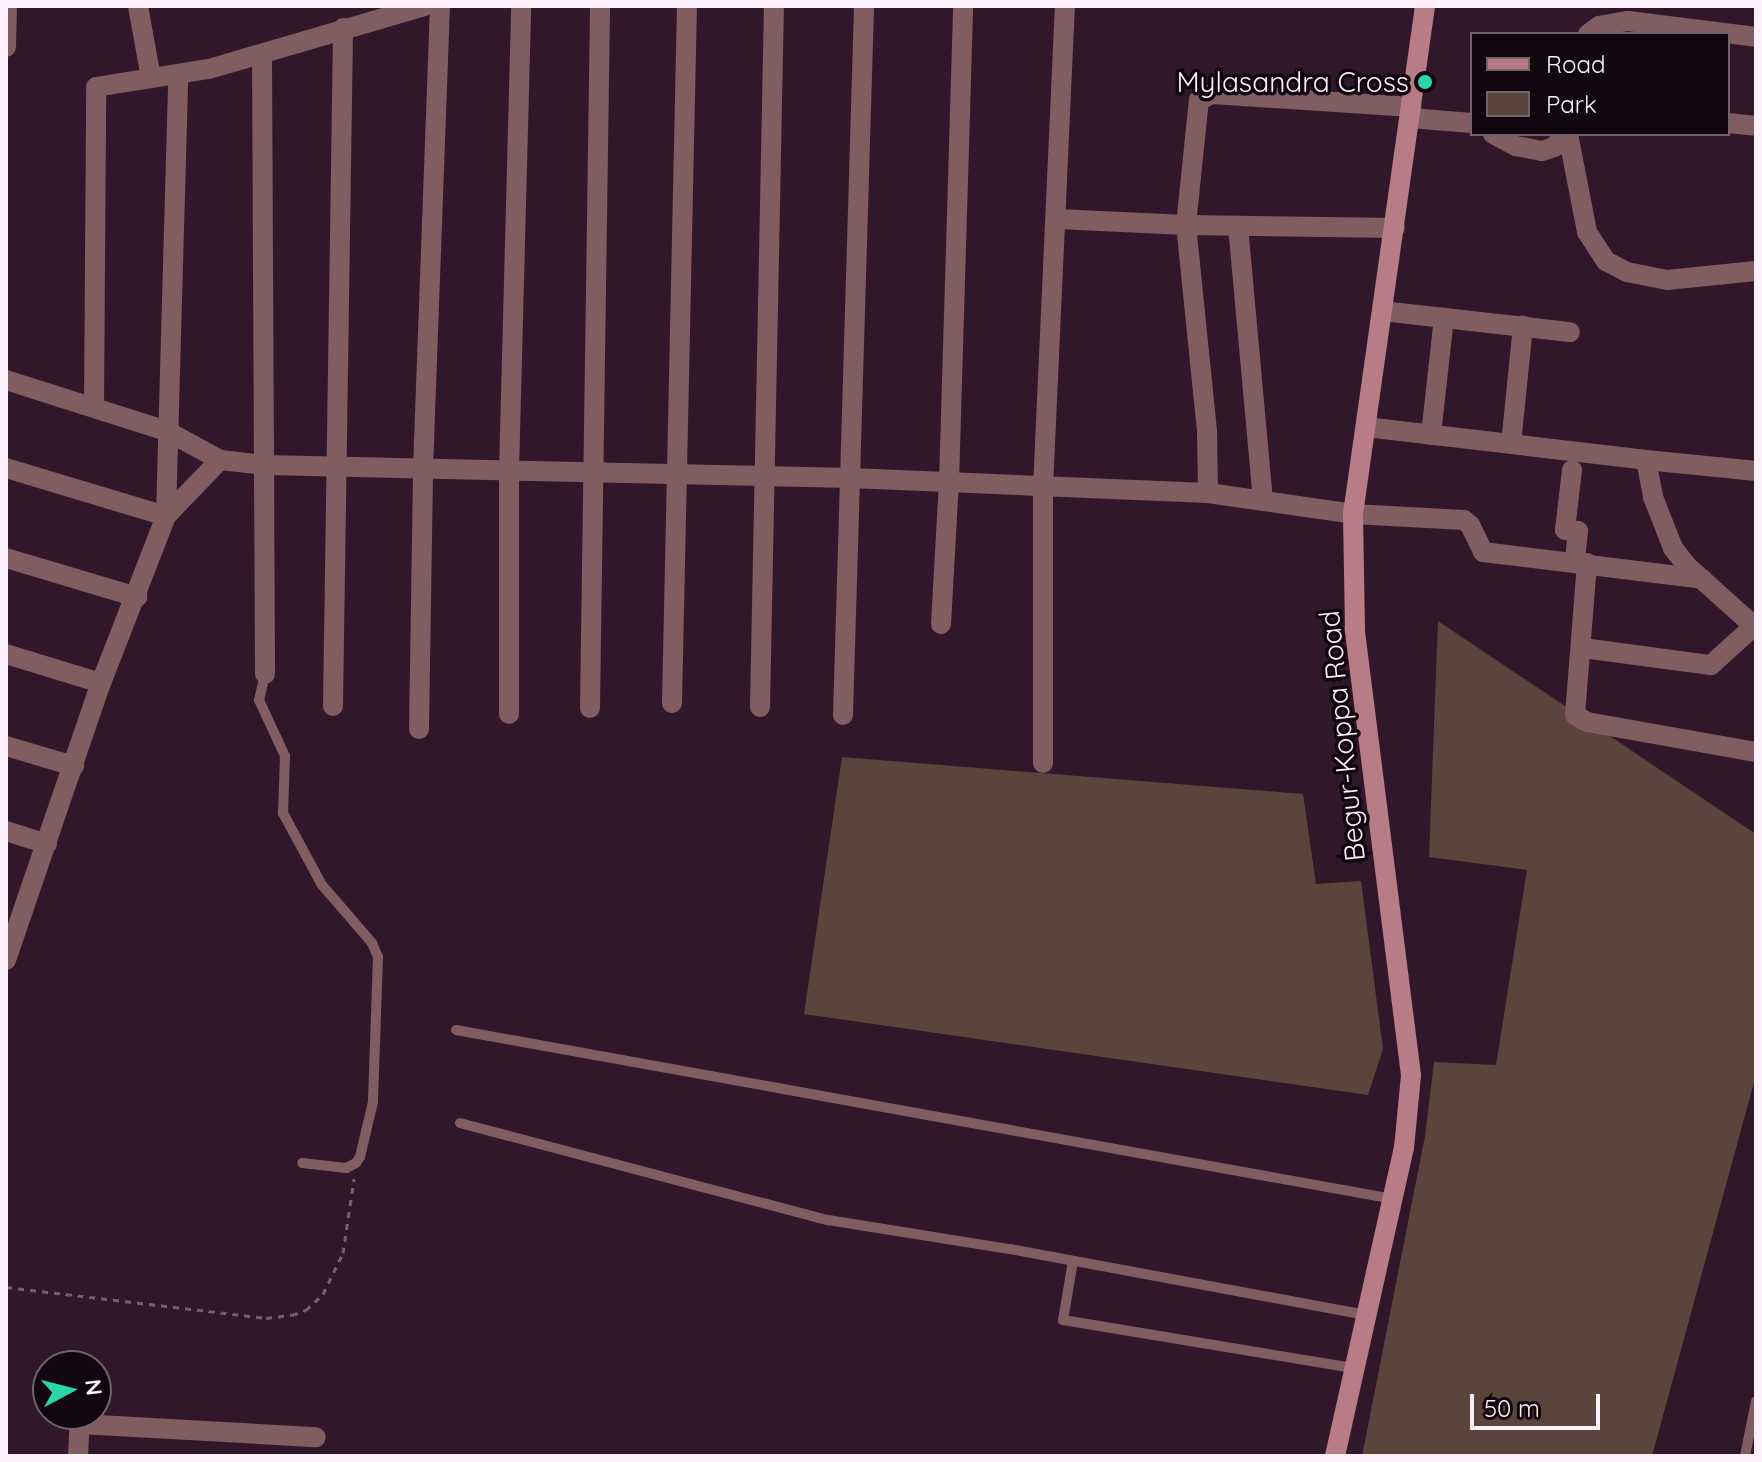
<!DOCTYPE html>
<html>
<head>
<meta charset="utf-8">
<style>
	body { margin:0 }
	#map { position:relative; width:1762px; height:1462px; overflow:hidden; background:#30182a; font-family:Quicksand,sans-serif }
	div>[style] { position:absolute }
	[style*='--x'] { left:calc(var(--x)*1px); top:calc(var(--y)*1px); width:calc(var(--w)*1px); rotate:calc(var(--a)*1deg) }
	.green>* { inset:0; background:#5a443b }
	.path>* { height:3px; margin-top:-1.5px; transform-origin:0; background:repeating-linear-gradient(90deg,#74606f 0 6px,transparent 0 12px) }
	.lane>* { height:10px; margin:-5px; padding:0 5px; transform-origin:5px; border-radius:5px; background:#815c61 }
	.street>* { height:20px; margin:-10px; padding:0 10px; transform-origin:10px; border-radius:10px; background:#815c61 }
	.secondary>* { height:20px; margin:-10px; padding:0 10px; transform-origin:10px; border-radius:10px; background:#b77c86 }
	.dots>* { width:22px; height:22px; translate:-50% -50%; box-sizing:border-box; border:4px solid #12070f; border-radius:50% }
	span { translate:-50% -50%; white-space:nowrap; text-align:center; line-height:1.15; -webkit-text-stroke:7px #12070f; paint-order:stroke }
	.poi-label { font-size:28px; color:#fef0fa }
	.right { translate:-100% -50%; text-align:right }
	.street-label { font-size:28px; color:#fef0fa }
	.frame { position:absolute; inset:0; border:8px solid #fef0fa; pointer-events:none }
	.legend { position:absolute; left:1470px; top:32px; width:260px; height:104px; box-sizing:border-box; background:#12070f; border:2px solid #70646d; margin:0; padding:10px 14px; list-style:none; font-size:24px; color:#fef0fa }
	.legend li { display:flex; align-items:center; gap:16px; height:40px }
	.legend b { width:40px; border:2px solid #70646d }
	.north { position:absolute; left:32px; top:1350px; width:80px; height:80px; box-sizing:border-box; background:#12070f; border:2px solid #70646d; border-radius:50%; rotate:83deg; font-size:22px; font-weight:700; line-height:32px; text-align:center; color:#fef0fa }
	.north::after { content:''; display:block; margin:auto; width:28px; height:36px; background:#2bd5ac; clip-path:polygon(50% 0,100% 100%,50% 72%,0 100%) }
	.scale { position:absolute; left:1470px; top:1394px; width:130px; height:36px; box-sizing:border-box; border:4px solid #fef0fa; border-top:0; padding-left:10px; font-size:24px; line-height:28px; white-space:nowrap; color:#fef0fa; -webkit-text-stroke:6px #12070f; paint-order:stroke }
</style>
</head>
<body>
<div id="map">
	<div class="green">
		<div style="clip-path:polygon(1438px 621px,1756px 834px,1756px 1075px,1652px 1456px,1362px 1456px,1425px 1136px,1434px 1062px,1496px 1065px,1527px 870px,1429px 857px)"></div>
		<div style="clip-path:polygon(842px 757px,1303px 794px,1316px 884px,1361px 881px,1383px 1049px,1368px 1095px,804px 1014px)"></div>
	</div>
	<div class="path">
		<div style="--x:6;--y:1287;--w:262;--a:6.8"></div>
		<div style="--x:266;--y:1318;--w:26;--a:-7"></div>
		<div style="--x:292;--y:1315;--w:15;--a:-20"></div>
		<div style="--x:306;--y:1310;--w:23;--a:-43"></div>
		<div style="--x:323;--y:1294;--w:46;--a:-64"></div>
		<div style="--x:343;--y:1253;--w:75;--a:-81.5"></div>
	</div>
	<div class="lane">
		<div style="--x:265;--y:674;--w:27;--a:103"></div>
		<div style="--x:259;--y:700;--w:62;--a:65.1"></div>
		<div style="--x:285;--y:756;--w:57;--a:92"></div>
		<div style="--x:283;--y:813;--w:82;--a:61.6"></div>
		<div style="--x:322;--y:885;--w:77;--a:49.2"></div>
		<div style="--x:372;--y:943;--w:15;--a:67"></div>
		<div style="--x:378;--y:957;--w:145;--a:92"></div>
		<div style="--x:373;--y:1102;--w:57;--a:103.3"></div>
		<div style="--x:360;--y:1157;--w:7;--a:124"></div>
		<div style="--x:356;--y:1163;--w:11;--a:153"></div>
		<div style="--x:346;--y:1168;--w:44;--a:-173.5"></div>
		<div style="--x:456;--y:1030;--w:952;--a:10.22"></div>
		<div style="--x:460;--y:1123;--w:381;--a:14.8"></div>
		<div style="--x:828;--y:1220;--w:184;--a:9.1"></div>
		<div style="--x:1010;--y:1249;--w:362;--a:10.5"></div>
		<div style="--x:1073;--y:1261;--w:60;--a:99.6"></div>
		<div style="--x:1063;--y:1320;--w:294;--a:9.4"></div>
		<div style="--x:1745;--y:1456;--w:56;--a:-78.7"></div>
	</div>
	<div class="street">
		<div style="--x:138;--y:6;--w:73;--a:79.8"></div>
		<div style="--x:1588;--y:34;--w:14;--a:-36"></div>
		<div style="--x:1599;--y:26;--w:29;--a:-10"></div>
		<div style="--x:1628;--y:21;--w:129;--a:7.1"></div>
		<div style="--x:6;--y:47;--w:41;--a:-88.6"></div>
		<div style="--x:262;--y:56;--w:618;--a:89.72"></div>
		<div style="--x:1410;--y:118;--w:62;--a:4.6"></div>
		<div style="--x:1728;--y:123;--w:28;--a:6"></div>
		<div style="--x:1493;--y:134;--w:26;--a:28"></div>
		<div style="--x:1516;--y:146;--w:26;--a:11"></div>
		<div style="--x:1542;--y:151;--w:13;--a:-18"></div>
		<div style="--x:1554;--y:147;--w:17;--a:-50"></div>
		<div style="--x:1568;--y:134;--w:100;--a:79"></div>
		<div style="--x:1587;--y:232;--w:35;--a:57"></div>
		<div style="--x:1606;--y:261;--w:24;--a:28"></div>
		<div style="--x:1627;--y:272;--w:41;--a:11.3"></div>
		<div style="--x:1667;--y:280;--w:89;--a:-5.8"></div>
		<div style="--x:1057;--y:219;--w:129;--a:2.7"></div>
		<div style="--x:1186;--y:225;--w:209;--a:0.8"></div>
		<div style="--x:1238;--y:226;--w:276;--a:84.8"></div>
		<div style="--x:1382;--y:311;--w:189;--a:6.4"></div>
		<div style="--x:6;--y:380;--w:169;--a:17.6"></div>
		<div style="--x:167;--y:431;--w:60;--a:28.7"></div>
		<div style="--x:220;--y:460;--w:45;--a:6.3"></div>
		<div style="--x:265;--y:465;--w:586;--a:1.27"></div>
		<div style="--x:851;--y:478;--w:357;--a:2.4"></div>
		<div style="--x:1208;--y:493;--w:147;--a:8.2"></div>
		<div style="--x:1353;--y:514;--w:111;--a:3.1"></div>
		<div style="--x:1464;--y:520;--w:8;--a:40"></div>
		<div style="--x:1470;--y:525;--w:30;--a:64"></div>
		<div style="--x:1483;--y:552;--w:221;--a:7"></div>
		<div style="--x:94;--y:407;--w:320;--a:-89.6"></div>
		<div style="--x:96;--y:87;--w:114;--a:-9.1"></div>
		<div style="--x:209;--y:69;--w:225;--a:-16.3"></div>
		<div style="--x:1366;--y:427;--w:282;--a:6.7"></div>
		<div style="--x:1646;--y:460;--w:38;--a:79"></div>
		<div style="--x:1653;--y:497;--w:55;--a:68.6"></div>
		<div style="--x:1673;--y:548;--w:23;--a:52"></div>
		<div style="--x:1687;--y:566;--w:93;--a:41.9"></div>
		<div style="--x:1431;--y:435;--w:118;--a:-83.7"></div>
		<div style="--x:1511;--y:444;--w:119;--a:-84.2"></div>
		<div style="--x:1646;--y:460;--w:111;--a:5.7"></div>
		<div style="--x:6;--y:468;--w:167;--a:16.7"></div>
		<div style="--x:166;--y:516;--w:78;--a:-46"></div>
		<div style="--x:1572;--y:470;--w:60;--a:96.7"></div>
		<div style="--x:1565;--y:530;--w:13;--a:4"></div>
		<div style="--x:1578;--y:531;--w:30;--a:96"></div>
		<div style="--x:1208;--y:493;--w:62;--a:-90.9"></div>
		<div style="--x:1207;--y:431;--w:207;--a:-95.8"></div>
		<div style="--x:1186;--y:225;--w:126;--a:-84.1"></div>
		<div style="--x:1199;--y:100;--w:14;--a:-25"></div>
		<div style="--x:1212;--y:94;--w:200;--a:3.7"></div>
		<div style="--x:6;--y:558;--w:137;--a:16.6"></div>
		<div style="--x:1587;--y:563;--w:152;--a:94.5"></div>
		<div style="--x:1575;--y:715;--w:14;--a:30"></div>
		<div style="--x:1587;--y:722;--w:172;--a:10.1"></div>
		<div style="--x:941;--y:624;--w:141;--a:-86.8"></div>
		<div style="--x:949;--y:483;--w:477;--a:-88.3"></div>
		<div style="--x:1583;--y:648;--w:129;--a:7.6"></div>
		<div style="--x:1711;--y:665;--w:58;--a:-42.2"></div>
		<div style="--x:6;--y:654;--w:99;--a:17"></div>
		<div style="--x:672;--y:703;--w:697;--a:-88.77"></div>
		<div style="--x:333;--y:706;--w:678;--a:-89.15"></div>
		<div style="--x:760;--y:707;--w:701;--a:-88.86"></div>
		<div style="--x:590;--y:708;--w:702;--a:-89.18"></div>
		<div style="--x:509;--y:714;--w:242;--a:-90"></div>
		<div style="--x:509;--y:472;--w:466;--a:-88.5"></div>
		<div style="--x:843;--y:715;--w:709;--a:-88.3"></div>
		<div style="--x:419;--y:729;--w:260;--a:-89.1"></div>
		<div style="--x:423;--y:469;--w:463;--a:-87.9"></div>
		<div style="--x:6;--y:746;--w:71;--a:16.4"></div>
		<div style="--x:1043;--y:763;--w:275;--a:-90"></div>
		<div style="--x:1043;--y:488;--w:483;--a:-87.4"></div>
		<div style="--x:6;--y:831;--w:43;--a:17.6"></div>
		<div style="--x:6;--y:960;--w:293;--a:-71.1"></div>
		<div style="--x:101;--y:683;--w:179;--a:-68.7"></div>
		<div style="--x:166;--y:516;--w:441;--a:-88.4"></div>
		<div style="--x:80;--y:1424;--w:236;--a:3.2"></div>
		<div style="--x:78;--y:1456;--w:42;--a:-87.3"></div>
	</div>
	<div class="secondary">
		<div style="--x:1335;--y:1456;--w:316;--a:-77.4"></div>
		<div style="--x:1404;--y:1148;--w:73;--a:-84.5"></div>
		<div style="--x:1411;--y:1075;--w:450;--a:-97.2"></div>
		<div style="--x:1355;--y:629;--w:115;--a:-91"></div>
		<div style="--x:1353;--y:514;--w:513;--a:-81.93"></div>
	</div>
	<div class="dots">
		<div style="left:1425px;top:82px;background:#2bd5ac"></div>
	</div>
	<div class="poi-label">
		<span class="right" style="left:1409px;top:82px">Mylasandra Cross</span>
	</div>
	<div class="street-label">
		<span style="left:1342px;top:736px;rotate:-96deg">Begur-Koppa Road</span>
	</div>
	<div class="frame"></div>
	<ul class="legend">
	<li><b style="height:10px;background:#b77c86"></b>Road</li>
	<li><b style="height:22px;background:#5a443b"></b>Park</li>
	</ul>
	<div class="north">N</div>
	<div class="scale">50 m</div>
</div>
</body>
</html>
